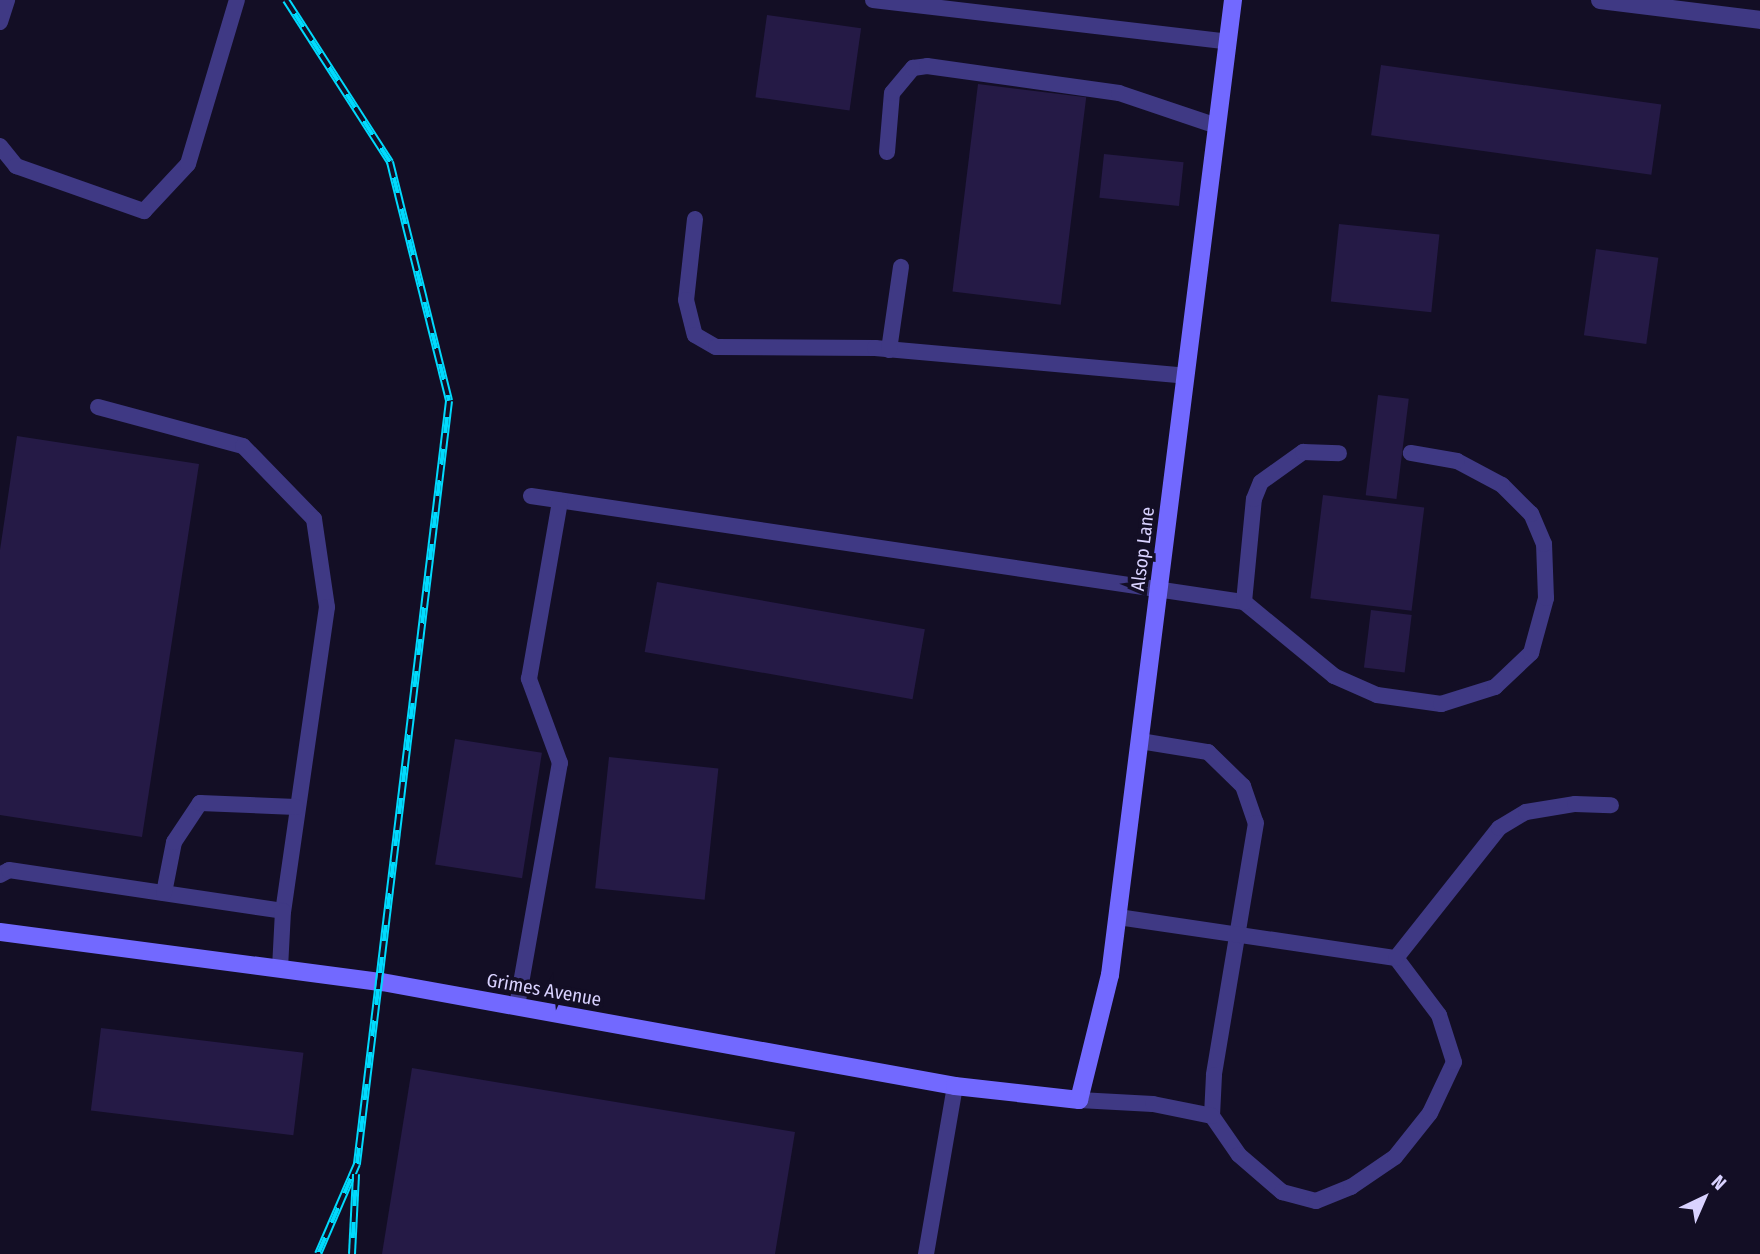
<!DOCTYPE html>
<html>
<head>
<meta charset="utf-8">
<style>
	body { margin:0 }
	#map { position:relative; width:1760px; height:1254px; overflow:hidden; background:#130e25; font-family:"Fira Sans Condensed",sans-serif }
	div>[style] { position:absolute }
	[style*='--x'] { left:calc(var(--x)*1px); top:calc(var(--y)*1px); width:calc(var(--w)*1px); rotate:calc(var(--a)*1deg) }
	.building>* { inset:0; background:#251a46; transform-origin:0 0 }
	.lane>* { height:16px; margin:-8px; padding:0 8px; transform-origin:8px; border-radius:8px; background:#3f3984 }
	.street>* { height:18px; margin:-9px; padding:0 9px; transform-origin:9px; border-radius:9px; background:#3f3984 }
	.secondary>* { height:18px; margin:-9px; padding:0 9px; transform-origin:9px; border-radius:9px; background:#7269ff }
	.rail>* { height:8px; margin-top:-4px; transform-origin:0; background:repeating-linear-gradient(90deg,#130e25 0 16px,#00dafd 0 32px); box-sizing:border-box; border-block:2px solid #00dafd }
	span { translate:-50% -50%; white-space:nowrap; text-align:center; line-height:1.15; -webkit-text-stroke:7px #130e25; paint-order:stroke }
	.street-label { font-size:19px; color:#d9d2ff }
	.north { position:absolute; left:1669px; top:1163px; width:70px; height:70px; -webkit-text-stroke:5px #130e25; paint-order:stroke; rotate:44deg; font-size:19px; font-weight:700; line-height:28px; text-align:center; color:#d9d2ff }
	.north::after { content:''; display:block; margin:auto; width:24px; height:32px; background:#d9d2ff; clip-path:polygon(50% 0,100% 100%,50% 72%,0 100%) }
</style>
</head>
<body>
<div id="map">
	<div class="building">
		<div style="left:767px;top:15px;width:95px;height:83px;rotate:8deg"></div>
		<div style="left:1381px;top:65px;width:283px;height:71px;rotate:8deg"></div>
		<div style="left:978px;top:84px;width:109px;height:209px;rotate:7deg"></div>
		<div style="left:1104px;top:154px;width:80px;height:44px;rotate:6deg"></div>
		<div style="left:1339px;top:224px;width:101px;height:78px;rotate:6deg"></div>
		<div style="left:1596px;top:249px;width:63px;height:87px;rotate:8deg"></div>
		<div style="left:1378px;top:395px;width:31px;height:101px;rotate:7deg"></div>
		<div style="clip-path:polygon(17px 436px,199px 464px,142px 837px,0 815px,0 550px)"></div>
		<div style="left:1323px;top:495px;width:102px;height:104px;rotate:7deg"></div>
		<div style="left:657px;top:582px;width:272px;height:71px;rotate:10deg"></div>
		<div style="left:1371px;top:610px;width:41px;height:58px;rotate:7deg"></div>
		<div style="left:455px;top:739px;width:88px;height:127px;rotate:9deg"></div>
		<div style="left:609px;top:757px;width:110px;height:132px;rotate:6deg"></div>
		<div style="left:101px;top:1028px;width:204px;height:83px;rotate:7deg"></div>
		<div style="clip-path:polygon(412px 1068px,795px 1132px,775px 1254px,382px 1254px)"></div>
	</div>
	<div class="lane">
		<div style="--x:873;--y:0;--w:357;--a:6.7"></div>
		<div style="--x:0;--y:22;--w:23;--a:-72"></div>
		<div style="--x:0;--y:146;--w:26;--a:51"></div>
		<div style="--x:16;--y:166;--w:136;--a:19.4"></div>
		<div style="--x:144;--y:211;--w:64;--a:-46.9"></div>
		<div style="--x:188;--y:164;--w:171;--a:-73.4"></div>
		<div style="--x:887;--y:152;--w:59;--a:-85.2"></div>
		<div style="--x:892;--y:93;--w:33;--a:-50"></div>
		<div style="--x:913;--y:68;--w:14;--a:-8"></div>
		<div style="--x:927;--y:66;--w:194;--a:8"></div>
		<div style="--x:1119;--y:93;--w:103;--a:18.6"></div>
		<div style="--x:695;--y:219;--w:81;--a:96.3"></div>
		<div style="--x:686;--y:300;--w:36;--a:76"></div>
		<div style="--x:695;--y:335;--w:24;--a:30"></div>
		<div style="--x:716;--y:347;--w:159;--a:0.4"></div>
		<div style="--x:875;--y:348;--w:312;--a:5.1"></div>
		<div style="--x:889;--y:350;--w:84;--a:-81.8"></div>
		<div style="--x:98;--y:407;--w:150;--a:15.1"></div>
		<div style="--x:243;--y:446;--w:102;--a:45.8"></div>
		<div style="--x:314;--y:519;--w:89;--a:81.6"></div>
		<div style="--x:327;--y:607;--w:307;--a:98.2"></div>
		<div style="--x:531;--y:496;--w:721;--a:8.46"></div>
		<div style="--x:1244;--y:602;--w:117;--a:39.4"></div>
		<div style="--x:1334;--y:676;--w:47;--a:23.8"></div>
		<div style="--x:1377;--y:695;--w:65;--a:8"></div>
		<div style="--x:1441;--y:704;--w:57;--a:-17.5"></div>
		<div style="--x:1495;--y:687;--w:50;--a:-43.4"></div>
		<div style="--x:1531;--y:653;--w:57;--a:-74.7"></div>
		<div style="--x:1546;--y:598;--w:54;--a:-92.1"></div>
		<div style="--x:1544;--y:544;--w:33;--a:-113"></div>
		<div style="--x:1531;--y:514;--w:41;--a:-135"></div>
		<div style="--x:1502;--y:485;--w:51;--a:-151.9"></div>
		<div style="--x:1457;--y:461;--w:47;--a:-170.1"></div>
		<div style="--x:1244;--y:602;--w:103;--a:-84.5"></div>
		<div style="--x:1254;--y:499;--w:18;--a:-68"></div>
		<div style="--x:1261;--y:482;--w:52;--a:-35.5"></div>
		<div style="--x:1303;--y:452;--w:36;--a:2"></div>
		<div style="--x:1140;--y:741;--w:69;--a:9.2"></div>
		<div style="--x:1208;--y:752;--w:49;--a:44.2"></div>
		<div style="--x:1243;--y:786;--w:39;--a:71"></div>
		<div style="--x:1256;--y:823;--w:255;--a:99.5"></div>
		<div style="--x:1214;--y:1075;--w:41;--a:92.8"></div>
		<div style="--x:1212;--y:1116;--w:47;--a:55.3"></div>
		<div style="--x:1239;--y:1155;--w:57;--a:40.7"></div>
		<div style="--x:1282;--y:1192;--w:35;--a:15"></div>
		<div style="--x:1316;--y:1201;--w:38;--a:-22"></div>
		<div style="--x:1351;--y:1187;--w:53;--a:-34.3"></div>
		<div style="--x:1395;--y:1157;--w:56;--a:-51.5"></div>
		<div style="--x:1430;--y:1113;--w:56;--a:-64.8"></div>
		<div style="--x:1454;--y:1062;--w:49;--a:-107.7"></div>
		<div style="--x:1439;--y:1015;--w:71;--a:-127"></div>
		<div style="--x:0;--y:875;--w:10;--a:-29"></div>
		<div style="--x:9;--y:870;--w:277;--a:8.5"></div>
		<div style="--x:283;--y:911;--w:57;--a:93"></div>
		<div style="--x:164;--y:893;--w:52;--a:-78.9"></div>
		<div style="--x:174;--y:842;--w:47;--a:-56.3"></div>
		<div style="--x:200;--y:803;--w:96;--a:2.4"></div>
		<div style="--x:1118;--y:917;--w:281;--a:8.4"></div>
		<div style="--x:1396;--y:958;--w:166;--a:-51.6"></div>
		<div style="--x:1499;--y:828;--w:31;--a:-31"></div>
		<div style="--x:1526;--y:812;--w:50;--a:-9.3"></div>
		<div style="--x:1575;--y:804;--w:36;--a:2"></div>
		<div style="--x:517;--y:1006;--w:247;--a:-80"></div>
		<div style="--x:560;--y:763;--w:90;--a:-110.3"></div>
		<div style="--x:529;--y:679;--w:181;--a:-80.1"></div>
		<div style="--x:1079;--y:1100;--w:74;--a:3.1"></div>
		<div style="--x:1153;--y:1104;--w:60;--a:11.5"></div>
		<div style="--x:926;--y:1254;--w:170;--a:-80.2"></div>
	</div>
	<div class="street">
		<div style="--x:1600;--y:0;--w:161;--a:7.1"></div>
	</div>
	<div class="secondary">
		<div style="--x:0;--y:932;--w:385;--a:7.5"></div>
		<div style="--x:382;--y:982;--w:582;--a:10.29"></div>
		<div style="--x:955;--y:1086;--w:125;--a:6.4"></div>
		<div style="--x:1079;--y:1100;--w:129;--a:-76.1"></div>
		<div style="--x:1110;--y:975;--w:983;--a:-82.81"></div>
	</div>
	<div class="rail">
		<div style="--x:286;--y:0;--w:193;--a:57.3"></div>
		<div style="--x:390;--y:162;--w:246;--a:76.1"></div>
		<div style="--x:449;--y:401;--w:769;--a:96.88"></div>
		<div style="--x:357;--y:1164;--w:98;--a:113.4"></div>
		<div style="--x:352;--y:1254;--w:80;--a:-87.1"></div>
	</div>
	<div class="street-label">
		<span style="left:1143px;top:549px;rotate:-83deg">Alsop Lane</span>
		<span style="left:544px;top:990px;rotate:10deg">Grimes Avenue</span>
	</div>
	<div class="north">N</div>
</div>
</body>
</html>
